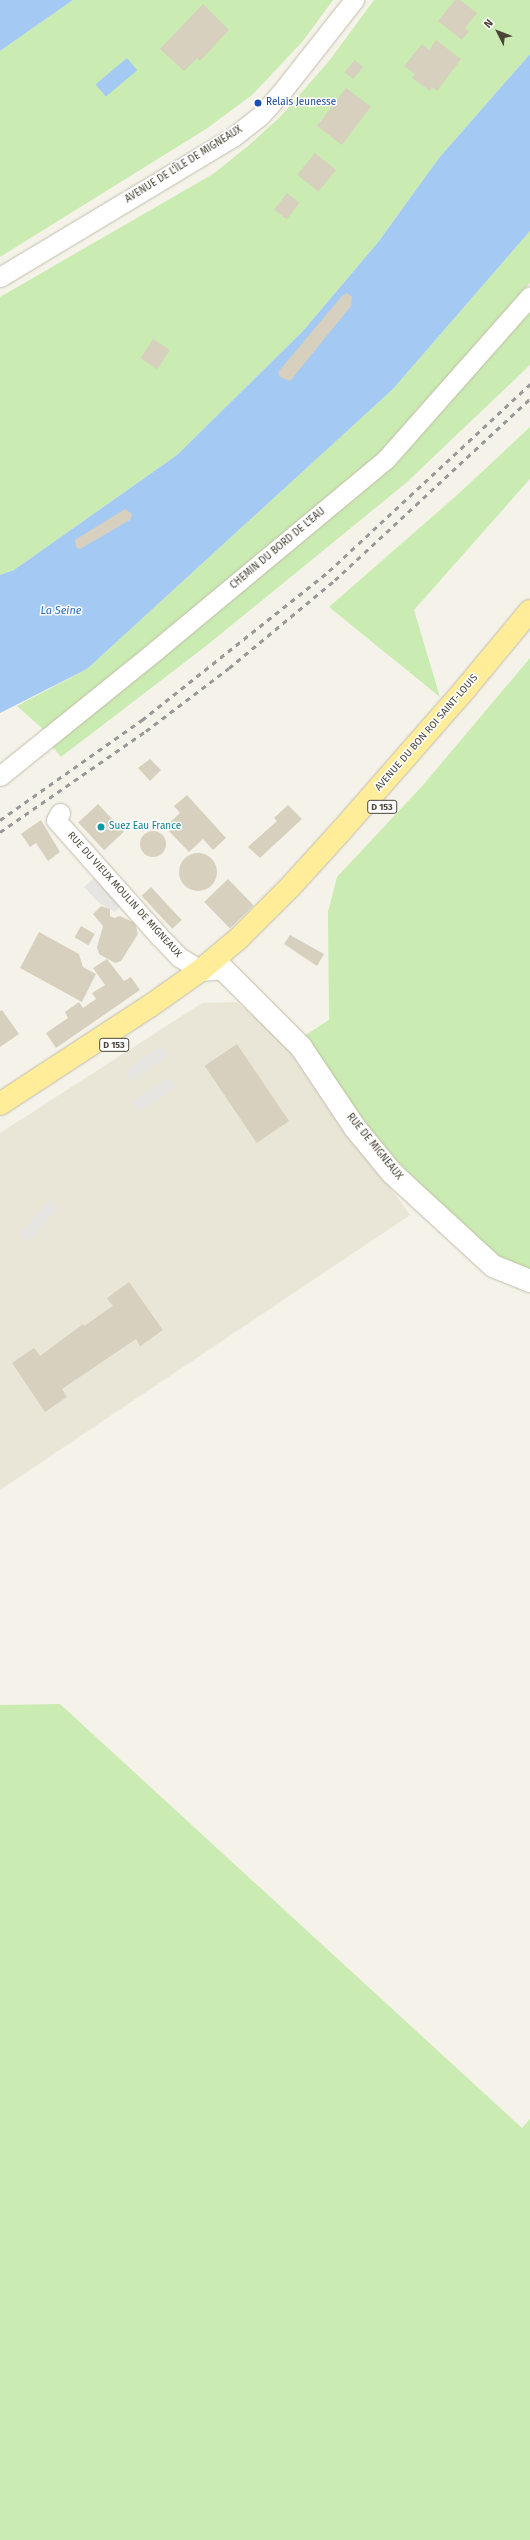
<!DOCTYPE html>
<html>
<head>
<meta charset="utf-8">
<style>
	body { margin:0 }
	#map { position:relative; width:530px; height:2540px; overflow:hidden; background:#f5f3e9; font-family:"Fira Sans",sans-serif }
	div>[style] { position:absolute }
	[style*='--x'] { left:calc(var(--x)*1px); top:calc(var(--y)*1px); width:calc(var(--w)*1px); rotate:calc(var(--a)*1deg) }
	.residential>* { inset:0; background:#e9e6d7 }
	.green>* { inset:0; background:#caebb1 }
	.parking>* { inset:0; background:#e7e5e1; transform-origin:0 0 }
	.water>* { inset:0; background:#a4caf4; transform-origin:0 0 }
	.building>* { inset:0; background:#d7d0be; transform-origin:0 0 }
	.round { border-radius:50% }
	.roads { filter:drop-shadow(0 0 1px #c1bcab) drop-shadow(0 0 1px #c1bcab) }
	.minor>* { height:19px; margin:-9.5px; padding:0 9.5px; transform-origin:9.5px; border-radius:9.5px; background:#fff }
	.tertiary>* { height:22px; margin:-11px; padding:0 11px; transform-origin:11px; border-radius:11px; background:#fff }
	.primary>* { height:22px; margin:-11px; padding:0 11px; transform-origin:11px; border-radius:11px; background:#ffed99 }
	.rail>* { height:3px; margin-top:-1.5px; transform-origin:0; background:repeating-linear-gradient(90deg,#989898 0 5px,transparent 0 10px) }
	.dots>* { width:11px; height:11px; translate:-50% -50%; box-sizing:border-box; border:2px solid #fff; border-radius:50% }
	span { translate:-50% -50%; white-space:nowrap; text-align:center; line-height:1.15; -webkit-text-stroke:3px #fff; paint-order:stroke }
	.shield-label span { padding:1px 3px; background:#fff; border:1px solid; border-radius:3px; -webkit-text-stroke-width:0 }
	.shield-label { font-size:9px; color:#4a4437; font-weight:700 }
	.transit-label { font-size:10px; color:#164399 }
	.left { translate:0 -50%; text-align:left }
	.street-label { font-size:10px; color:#4a4437 }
	.culture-label { font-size:10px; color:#0d838f }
	.water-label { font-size:11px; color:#2b6ebb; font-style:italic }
	.north { position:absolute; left:478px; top:12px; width:40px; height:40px; -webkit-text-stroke:3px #fff; paint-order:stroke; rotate:312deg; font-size:11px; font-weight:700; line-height:16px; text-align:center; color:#4a4437 }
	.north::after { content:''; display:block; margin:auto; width:14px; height:18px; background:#4a4437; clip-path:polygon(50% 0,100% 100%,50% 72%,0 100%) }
</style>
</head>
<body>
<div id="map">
	<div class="residential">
		<div style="clip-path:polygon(237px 1002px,288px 1046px,410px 1215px,0 1490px,0 1133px,202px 1003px)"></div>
	</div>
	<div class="green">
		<div style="clip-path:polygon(73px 0,333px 0,303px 41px,252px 95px,206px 129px,0 257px,0 51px)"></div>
		<div style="clip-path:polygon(374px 0,530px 0,530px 54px,439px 158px,379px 241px,303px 331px,177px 455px,14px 570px,0 575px,0 297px,213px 174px,248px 146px,280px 117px,329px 61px)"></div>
		<div style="clip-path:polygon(530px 231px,530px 283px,384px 452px,44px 730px,17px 706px,87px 669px,393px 389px)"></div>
		<div style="clip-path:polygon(530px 306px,530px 365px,406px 483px,206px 646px,61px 757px,51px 745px,413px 445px,450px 395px)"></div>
		<div style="clip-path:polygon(530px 427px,530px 479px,414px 610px,440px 697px,329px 607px,456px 496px)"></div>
		<div style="clip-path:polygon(530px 658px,530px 1270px,491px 1254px,383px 1147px,304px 1036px,329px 1020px,328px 912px,337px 877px,424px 784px)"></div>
		<div style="clip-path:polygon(60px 1704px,522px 2128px,530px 2119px,530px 2540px,0 2540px,0 1705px)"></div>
	</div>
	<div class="parking">
		<div style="clip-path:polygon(94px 878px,121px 906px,115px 912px,99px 903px,84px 887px)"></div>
		<div style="left:161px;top:1046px;width:12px;height:45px;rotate:55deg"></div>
		<div style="left:170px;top:1078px;width:12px;height:45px;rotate:59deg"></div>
		<div style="clip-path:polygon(50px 1200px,58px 1208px,29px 1242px,19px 1234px)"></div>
	</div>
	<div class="water">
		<div style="clip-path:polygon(0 0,73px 0,0 51px)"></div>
		<div style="clip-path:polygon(530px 54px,530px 231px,393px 389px,87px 669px,0 713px,0 575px,14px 570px,177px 455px,303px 331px,379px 241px,439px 158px)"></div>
		<div style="left:127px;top:58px;width:16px;height:41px;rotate:50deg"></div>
	</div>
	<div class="building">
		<div style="clip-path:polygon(455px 0,460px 0,477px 13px,465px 28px,469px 31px,462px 40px,438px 21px)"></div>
		<div style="clip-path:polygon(203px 4px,229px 30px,200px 61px,197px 58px,184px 71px,160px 49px)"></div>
		<div style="clip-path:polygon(436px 40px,461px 59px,437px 91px,432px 87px,430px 91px,412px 78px,415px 74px,404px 66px,422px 44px,429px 50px)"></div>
		<div style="left:355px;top:60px;width:11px;height:16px;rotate:41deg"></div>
		<div style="left:346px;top:88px;width:31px;height:48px;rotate:37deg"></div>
		<div style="left:315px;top:153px;width:27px;height:28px;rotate:39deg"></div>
		<div style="left:287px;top:193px;width:16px;height:21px;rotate:38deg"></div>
		<div style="clip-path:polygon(347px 293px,352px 297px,351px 306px,290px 381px,280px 377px,278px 372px,342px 296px)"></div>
		<div style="left:153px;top:339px;width:20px;height:23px;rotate:33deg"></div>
		<div style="clip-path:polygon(125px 509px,132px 514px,130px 520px,80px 549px,76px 547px,75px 540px)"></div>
		<div style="clip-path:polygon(150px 759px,161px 770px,150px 781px,138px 768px)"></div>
		<div style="clip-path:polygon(187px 795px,226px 838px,213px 850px,203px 839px,189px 852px,165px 827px,180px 813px,174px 806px)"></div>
		<div style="left:98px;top:804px;width:38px;height:27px;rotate:47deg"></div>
		<div style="clip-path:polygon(288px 805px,302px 819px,260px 858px,248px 847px,277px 821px,274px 818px)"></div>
		<div style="clip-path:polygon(41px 820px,60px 852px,48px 861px,36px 843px,30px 847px,21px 834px)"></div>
		<div class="round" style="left:140px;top:831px;width:26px;height:26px"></div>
		<div class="round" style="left:179px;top:853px;width:38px;height:38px"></div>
		<div style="left:228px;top:879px;width:37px;height:33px;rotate:46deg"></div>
		<div style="left:151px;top:887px;width:45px;height:13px;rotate:47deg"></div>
		<div style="clip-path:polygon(101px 906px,110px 909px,110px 916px,114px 918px,120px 916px,135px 923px,138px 934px,121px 961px,115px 963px,99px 954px,97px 947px,103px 926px,93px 914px)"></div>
		<div style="left:81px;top:926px;width:16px;height:13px;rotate:30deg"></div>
		<div style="clip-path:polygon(39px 932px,79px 954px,83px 967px,96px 974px,82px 1002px,20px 968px)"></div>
		<div style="clip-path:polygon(290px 935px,324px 954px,317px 966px,284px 944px)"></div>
		<div style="clip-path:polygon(107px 959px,124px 981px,131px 977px,140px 990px,56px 1048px,46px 1033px,68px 1018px,65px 1012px,79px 1002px,83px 1008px,96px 999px,92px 993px,105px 985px,93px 968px)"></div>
		<div style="clip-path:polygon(2px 1010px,19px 1034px,0 1047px,0 1011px)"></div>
		<div style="left:237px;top:1044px;width:93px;height:39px;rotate:56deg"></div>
		<div style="clip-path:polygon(129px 1282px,163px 1330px,140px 1346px,136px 1339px,62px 1389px,67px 1397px,45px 1412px,12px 1363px,34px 1348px,40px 1356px,83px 1324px,84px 1326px,113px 1306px,107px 1298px)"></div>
	</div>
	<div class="roads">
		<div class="minor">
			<div style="--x:0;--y:277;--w:272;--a:-31"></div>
			<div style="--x:233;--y:137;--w:34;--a:-38"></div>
			<div style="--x:260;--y:116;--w:30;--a:-48"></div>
			<div style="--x:280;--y:94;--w:120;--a:-51.8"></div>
			<div style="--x:0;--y:776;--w:201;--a:-38.9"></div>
			<div style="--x:156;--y:650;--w:299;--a:-39.7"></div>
			<div style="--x:386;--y:459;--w:217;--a:-48.5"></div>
			<div style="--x:60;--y:813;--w:8;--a:120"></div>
			<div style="--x:56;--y:820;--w:155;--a:48.4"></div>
			<div style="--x:159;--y:936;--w:29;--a:46"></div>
			<div style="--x:179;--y:957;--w:26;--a:31"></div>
		</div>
		<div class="tertiary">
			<div style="--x:201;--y:970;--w:21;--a:-5"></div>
			<div style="--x:222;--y:968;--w:112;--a:45"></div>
			<div style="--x:301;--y:1047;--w:97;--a:56.3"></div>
			<div style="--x:355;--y:1128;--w:58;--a:50.6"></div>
			<div style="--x:392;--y:1173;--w:137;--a:42.6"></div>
			<div style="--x:493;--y:1266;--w:40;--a:22"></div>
		</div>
		<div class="primary">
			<div style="--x:0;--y:1104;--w:179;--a:-33.2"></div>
			<div style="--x:150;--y:1006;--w:62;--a:-35.2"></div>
			<div style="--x:201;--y:970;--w:50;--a:-40.1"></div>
			<div style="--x:239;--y:938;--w:74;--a:-45"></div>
			<div style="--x:291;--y:886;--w:74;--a:-47.7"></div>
			<div style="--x:341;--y:831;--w:190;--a:-48.8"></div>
			<div style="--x:466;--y:688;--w:100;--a:-50.3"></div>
		</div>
	</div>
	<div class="rail">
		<div style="--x:0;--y:820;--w:174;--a:-35.2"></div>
		<div style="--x:142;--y:720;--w:239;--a:-38.5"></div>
		<div style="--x:329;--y:571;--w:275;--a:-42.9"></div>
		<div style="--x:0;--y:832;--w:178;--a:-34.7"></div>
		<div style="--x:146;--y:731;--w:104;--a:-37.2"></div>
		<div style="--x:229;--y:668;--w:138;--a:-39.7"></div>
		<div style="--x:335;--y:580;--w:266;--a:-42.9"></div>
	</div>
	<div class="dots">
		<div style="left:258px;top:103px;background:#1a4fb4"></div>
		<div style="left:101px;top:827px;background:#0f9aa8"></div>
	</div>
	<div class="shield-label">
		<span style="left:382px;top:807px">D 153</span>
		<span style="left:114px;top:1045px">D 153</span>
	</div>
	<div class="transit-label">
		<span class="left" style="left:266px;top:103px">Relais Jeunesse</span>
	</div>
	<div class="street-label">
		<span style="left:184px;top:165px;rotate:-32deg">AVENUE DE L'ÎLE DE MIGNEAUX</span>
		<span style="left:278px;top:549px;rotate:-40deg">CHEMIN DU BORD DE L'EAU</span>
		<span style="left:427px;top:733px;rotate:-49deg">AVENUE DU BON ROI SAINT-LOUIS</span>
		<span style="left:124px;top:895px;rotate:48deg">RUE DU VIEUX MOULIN DE MIGNEAUX</span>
		<span style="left:374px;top:1147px;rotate:51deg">RUE DE MIGNEAUX</span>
	</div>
	<div class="culture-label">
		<span class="left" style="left:109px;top:827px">Suez Eau France</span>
	</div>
	<div class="water-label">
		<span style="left:61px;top:611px">La Seine</span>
	</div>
	<div class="north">N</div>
</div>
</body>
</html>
